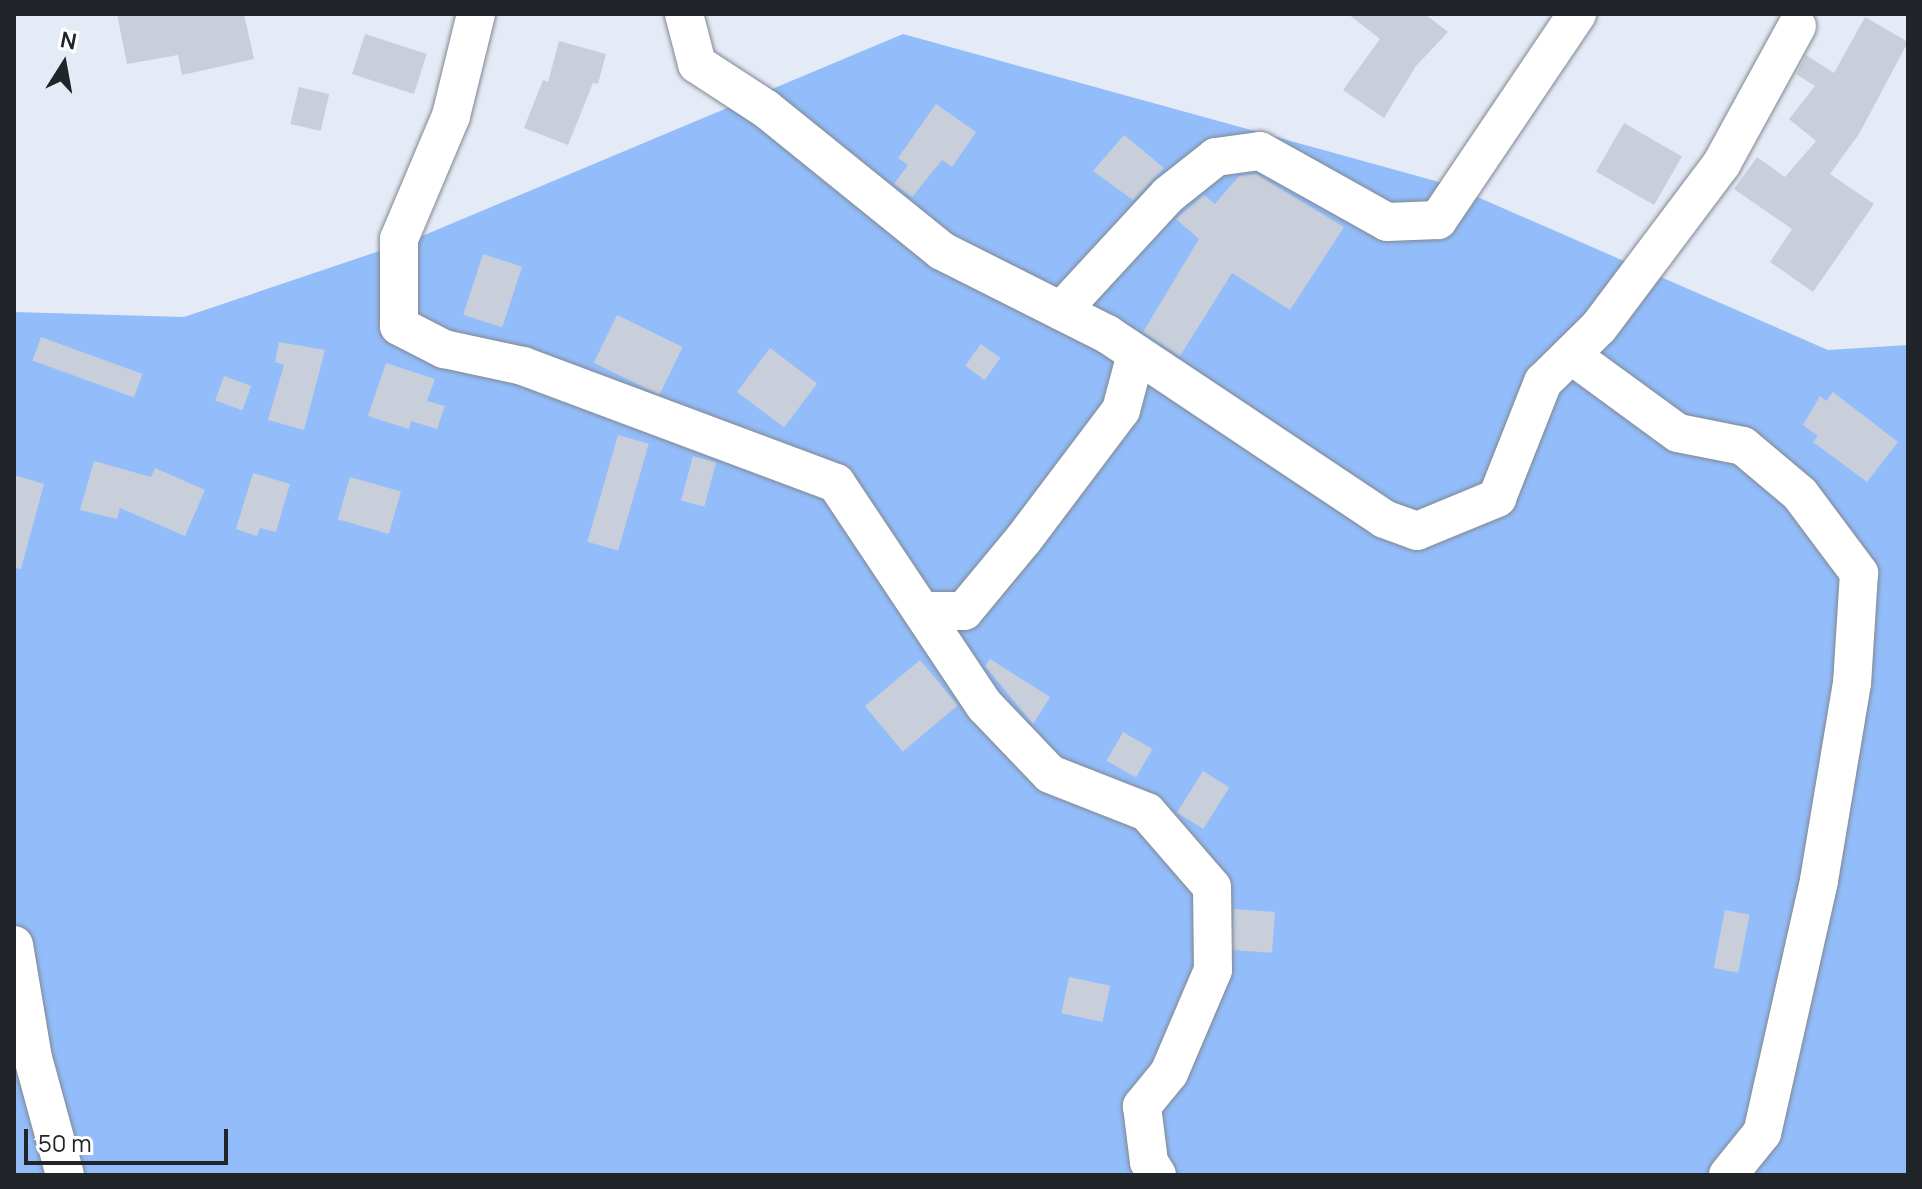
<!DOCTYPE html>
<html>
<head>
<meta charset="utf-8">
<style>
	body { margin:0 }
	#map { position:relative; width:1922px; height:1189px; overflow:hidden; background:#e4ebf6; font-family:Manrope,sans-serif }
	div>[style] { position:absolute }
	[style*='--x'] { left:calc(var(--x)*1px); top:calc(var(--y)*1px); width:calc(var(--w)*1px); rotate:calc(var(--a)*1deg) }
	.forest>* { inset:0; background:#92bdfa }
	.building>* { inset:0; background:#c8cfda; transform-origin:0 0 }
	.roads { filter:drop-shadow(0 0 2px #818791) drop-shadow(0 0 2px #818791) }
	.minor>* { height:38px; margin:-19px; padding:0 19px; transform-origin:19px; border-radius:19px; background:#fff }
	span { translate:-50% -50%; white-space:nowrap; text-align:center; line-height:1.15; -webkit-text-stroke:6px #fff; paint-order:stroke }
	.frame { position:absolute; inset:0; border:16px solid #212428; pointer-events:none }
	.north { position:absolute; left:24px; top:24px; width:80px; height:80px; -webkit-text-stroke:6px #fff; paint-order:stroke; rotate:11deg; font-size:22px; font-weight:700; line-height:32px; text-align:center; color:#212428 }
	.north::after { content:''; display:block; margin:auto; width:28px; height:36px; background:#212428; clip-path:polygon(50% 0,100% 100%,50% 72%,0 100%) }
	.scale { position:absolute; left:24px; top:1129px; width:204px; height:36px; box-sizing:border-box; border:4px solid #212428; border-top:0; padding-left:10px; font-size:24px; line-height:28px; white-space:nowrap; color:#212428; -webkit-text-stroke:6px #fff; paint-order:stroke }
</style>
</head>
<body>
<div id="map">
	<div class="forest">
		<div style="clip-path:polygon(903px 34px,1450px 185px,1828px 350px,1908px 345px,1908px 1175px,14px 1175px,14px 312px,184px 317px,415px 239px)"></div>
	</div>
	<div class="building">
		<div style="clip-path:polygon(117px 14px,244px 14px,254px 59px,182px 75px,178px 55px,127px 64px)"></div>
		<div style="clip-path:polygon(1348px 14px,1425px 14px,1448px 32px,1416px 66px,1384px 118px,1343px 90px,1380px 39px)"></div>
		<div style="clip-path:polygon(1865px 17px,1908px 42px,1859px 134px,1830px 174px,1874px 204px,1813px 292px,1770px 262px,1792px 229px,1734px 189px,1757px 157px,1785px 177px,1816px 141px,1789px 119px,1815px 86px,1796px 74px,1806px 55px,1834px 73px)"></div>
		<div style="left:365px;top:34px;width:65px;height:42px;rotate:18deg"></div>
		<div style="clip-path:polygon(559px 41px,606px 54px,598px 84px,593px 83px,568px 145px,524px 128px,543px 80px,548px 82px)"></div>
		<div style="left:299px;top:87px;width:31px;height:38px;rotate:13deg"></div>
		<div style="clip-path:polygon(936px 104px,976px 132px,952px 167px,942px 160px,912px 197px,894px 184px,908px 165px,898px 158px)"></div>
		<div style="left:1624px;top:123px;width:67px;height:56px;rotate:30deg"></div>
		<div style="clip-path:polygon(1124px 135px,1164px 168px,1133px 200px,1093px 171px)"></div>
		<div style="clip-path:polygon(1256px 174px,1344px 227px,1290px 310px,1232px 273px,1180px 356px,1143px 332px,1199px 239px,1176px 219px,1204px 195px,1215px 204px,1239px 176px)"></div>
		<div style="left:483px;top:254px;width:41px;height:64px;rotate:18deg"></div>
		<div style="left:617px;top:315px;width:73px;height:53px;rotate:26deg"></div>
		<div style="left:41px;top:337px;width:108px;height:25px;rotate:20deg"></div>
		<div style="clip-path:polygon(279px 342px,325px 350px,304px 430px,268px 420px,284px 365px,275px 362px)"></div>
		<div style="left:981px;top:344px;width:24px;height:27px;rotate:36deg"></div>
		<div style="left:770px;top:348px;width:59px;height:55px;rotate:37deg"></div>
		<div style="clip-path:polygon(386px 363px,435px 379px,427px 401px,445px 406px,437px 429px,411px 421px,409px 429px,368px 416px)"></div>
		<div style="left:224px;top:376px;width:29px;height:26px;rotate:20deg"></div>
		<div style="clip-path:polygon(1833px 392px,1898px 442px,1867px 482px,1813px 442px,1818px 436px,1803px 425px,1820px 396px,1826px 401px)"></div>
		<div style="left:618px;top:435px;width:32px;height:111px;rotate:16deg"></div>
		<div style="left:693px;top:456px;width:24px;height:46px;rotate:15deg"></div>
		<div style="clip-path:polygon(94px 461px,151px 477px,155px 468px,205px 490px,185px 536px,120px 508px,117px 519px,80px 510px)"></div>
		<div style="clip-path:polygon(253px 473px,290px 484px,276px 532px,260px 528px,257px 536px,236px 529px)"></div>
		<div style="clip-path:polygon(14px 475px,44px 484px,21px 569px,14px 568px)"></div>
		<div style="left:350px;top:477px;width:53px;height:44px;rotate:16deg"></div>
		<div style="clip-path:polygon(990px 659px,1050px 697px,1033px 724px,985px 666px)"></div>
		<div style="left:920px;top:660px;width:59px;height:72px;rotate:50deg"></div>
		<div style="left:1123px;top:732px;width:34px;height:33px;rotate:30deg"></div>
		<div style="left:1203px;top:771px;width:31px;height:49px;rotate:32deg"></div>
		<div style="left:1234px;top:909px;width:41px;height:41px;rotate:4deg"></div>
		<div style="left:1725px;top:910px;width:25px;height:59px;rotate:11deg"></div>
		<div style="left:1069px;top:977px;width:42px;height:37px;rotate:12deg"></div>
	</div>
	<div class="roads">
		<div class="minor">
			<div style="--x:476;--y:14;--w:105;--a:103.8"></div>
			<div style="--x:451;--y:116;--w:134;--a:112.9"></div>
			<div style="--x:399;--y:239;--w:87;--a:90"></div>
			<div style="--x:399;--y:326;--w:51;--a:27.1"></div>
			<div style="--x:444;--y:349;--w:81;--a:12.1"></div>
			<div style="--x:523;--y:366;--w:334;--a:20.5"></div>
			<div style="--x:836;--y:483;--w:268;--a:56.3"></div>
			<div style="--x:985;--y:706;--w:94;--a:46.3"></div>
			<div style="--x:1050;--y:774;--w:104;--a:21.4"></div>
			<div style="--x:1147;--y:812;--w:99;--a:49.1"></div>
			<div style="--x:1212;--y:887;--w:83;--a:89.3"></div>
			<div style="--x:1213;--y:970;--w:112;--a:113.1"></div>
			<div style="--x:1169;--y:1073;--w:43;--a:129.3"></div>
			<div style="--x:1142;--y:1106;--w:56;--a:82.9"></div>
			<div style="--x:1149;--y:1162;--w:15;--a:58"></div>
			<div style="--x:684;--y:14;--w:52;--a:75.4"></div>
			<div style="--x:697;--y:64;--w:82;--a:33.1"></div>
			<div style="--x:766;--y:109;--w:226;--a:38.9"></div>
			<div style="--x:942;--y:251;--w:185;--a:26.7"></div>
			<div style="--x:1107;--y:334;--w:333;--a:33.7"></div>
			<div style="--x:1384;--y:519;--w:35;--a:20"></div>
			<div style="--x:1417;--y:531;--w:87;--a:-22.4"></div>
			<div style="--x:1497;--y:498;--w:125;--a:-68.4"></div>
			<div style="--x:1543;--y:382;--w:78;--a:-44.5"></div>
			<div style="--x:1599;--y:327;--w:205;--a:-53.1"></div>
			<div style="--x:1722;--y:163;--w:156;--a:-61.3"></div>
			<div style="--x:1061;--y:311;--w:158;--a:-47.3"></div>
			<div style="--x:1168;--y:195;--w:61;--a:-38.4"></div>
			<div style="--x:1216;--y:157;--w:44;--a:-7.8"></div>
			<div style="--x:1260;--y:151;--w:145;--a:29.2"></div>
			<div style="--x:1387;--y:222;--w:51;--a:-2.2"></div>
			<div style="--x:1438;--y:220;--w:249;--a:-56"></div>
			<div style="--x:1571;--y:355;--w:132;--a:36.1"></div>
			<div style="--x:1678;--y:433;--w:66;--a:11.3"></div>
			<div style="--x:1743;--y:446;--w:75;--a:40.1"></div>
			<div style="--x:1800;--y:494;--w:99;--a:53.2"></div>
			<div style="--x:1859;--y:573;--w:110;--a:93.6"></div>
			<div style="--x:1852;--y:683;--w:201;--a:99.5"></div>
			<div style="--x:1819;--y:881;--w:258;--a:102.7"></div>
			<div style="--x:1762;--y:1133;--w:54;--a:129"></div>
			<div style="--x:924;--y:611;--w:40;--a:0"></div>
			<div style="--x:964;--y:611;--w:92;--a:-50.3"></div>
			<div style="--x:1023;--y:540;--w:163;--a:-53"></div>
			<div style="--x:1121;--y:410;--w:58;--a:-75"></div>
			<div style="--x:14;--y:945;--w:115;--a:80.5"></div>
			<div style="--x:33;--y:1058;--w:121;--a:74.7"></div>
		</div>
	</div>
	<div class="frame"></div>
	<div class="north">N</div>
	<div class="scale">50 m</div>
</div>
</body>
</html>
